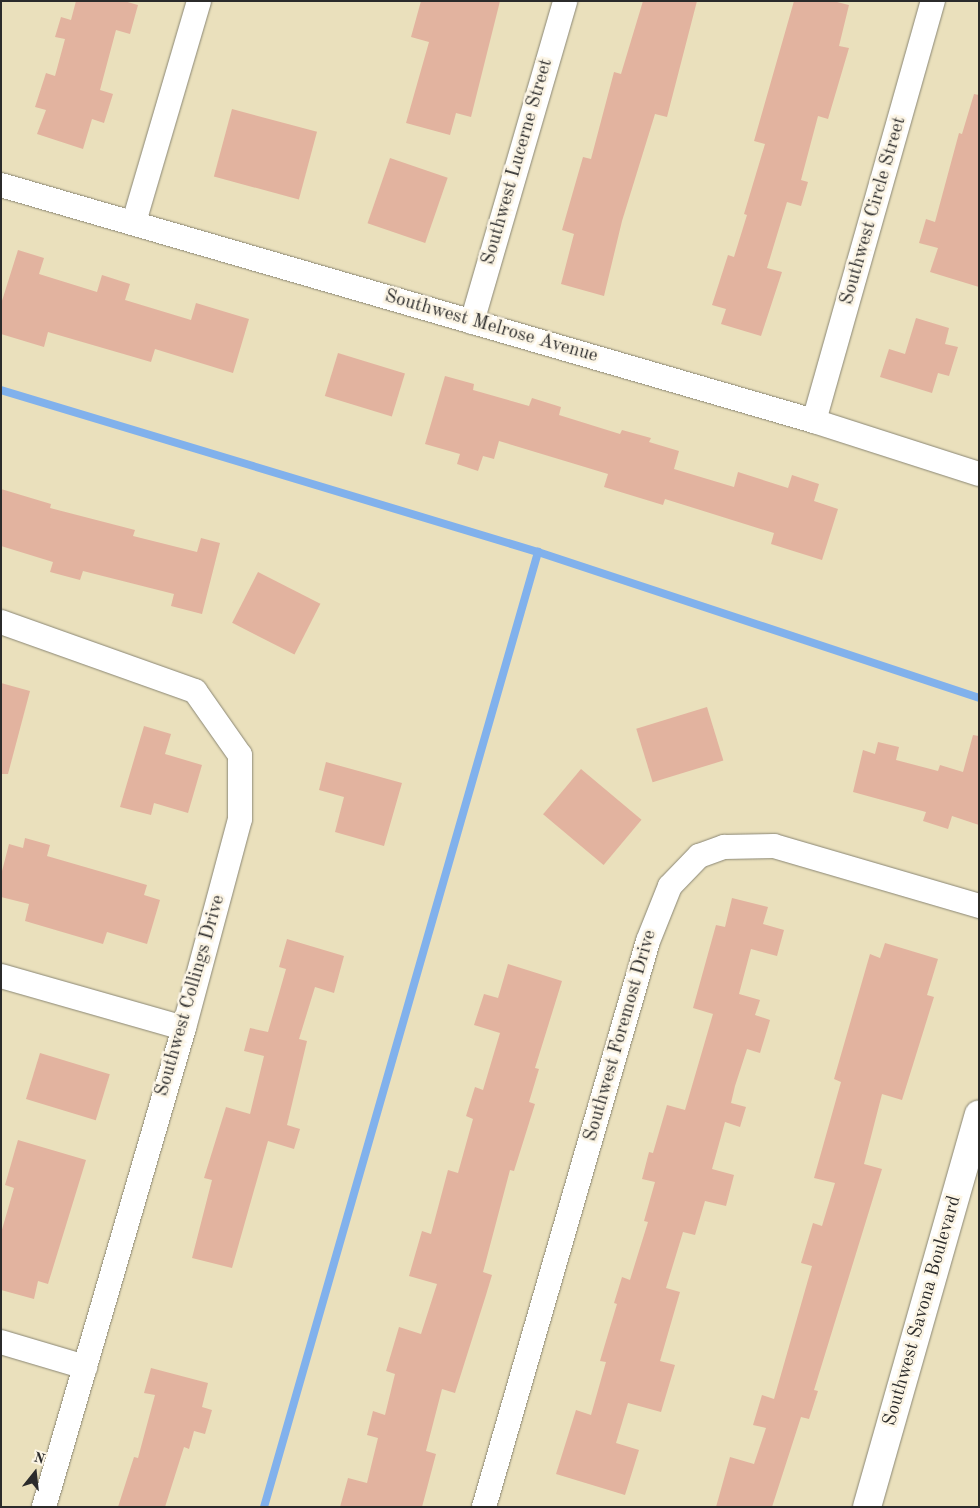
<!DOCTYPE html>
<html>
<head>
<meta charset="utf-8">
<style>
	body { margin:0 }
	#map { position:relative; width:980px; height:1508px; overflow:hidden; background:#eae0bc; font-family:"Old Standard TT",serif }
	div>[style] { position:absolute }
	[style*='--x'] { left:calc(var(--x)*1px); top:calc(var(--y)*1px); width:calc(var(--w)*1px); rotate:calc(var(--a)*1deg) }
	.stream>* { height:8px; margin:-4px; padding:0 4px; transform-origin:4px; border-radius:4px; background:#81b1ec }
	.building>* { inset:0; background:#e2b39f; transform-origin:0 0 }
	.roads { filter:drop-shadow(0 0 1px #8a8674) drop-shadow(0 0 1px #8a8674) }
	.minor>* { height:24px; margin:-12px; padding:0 12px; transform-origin:12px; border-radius:12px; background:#fff }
	.tertiary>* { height:28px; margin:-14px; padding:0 14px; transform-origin:14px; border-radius:14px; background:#fff }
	span { translate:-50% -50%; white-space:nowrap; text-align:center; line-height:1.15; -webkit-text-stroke:5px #fcf5e5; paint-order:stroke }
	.street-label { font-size:19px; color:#2b2b2b }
	.frame { position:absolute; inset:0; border:2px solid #2b2b2b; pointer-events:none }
	.north { position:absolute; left:10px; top:1448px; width:50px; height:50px; -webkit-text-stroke:4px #fcf5e5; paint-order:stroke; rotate:16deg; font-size:14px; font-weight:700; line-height:20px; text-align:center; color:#2b2b2b }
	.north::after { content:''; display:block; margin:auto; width:18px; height:22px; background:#2b2b2b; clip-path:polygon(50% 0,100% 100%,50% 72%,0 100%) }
</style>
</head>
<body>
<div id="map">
	<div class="stream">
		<div style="--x:1;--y:390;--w:561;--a:16.79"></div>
		<div style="--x:538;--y:552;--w:465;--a:18.3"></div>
		<div style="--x:264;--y:1507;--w:994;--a:-73.99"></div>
	</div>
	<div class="building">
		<div style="clip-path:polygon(76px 1px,124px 1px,138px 5px,130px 34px,116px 30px,100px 90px,113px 94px,104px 123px,92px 119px,83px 149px,37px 134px,46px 110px,35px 107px,46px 73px,55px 76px,65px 39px,55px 37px,61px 17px,71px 20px)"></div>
		<div style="clip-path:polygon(421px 1px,500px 1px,471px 117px,456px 113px,450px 135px,406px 123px,429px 42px,411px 37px)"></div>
		<div style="clip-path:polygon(643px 1px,697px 1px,667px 117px,655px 114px,622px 221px,604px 296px,561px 284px,574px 234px,562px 230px,583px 157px,591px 159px,614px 72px,621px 74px)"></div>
		<div style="clip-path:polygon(794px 1px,833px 1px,849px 5px,839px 46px,849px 48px,828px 119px,818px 116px,801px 180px,808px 182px,801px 206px,787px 202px,767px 268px,782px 272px,761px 336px,721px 324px,726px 309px,712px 305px,728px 255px,734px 257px,747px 215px,744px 214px,765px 144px,754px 141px)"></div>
		<div style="clip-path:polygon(974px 94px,979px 95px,979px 287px,930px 272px,938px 248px,919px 243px,926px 219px,935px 222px,959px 133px,962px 134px)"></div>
		<div style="left:232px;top:109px;width:88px;height:70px;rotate:15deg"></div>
		<div style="left:390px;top:158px;width:61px;height:69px;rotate:19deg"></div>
		<div style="clip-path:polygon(18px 250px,44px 258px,39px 274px,97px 292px,102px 275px,130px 284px,125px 300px,191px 320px,196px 303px,249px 319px,233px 373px,155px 349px,151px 362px,48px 332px,44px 347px,1px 334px,1px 304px)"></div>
		<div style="clip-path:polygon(916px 318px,949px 328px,945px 344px,958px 347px,949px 376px,938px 373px,932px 393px,880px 377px,889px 349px,905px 354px)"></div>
		<div style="left:338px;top:353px;width:70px;height:45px;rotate:17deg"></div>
		<div style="clip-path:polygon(445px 376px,474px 384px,473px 390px,529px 406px,532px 398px,561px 407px,559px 415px,620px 434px,622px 430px,651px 438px,649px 442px,679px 451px,674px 469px,734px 487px,738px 472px,788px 488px,792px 475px,819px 484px,814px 501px,838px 509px,822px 560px,771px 544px,774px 533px,665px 499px,663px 505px,604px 487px,608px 474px,499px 441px,494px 459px,483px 456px,478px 471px,457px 464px,460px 454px,425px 444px)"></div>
		<div style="clip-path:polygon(1px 489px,51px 504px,50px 508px,135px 530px,133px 536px,197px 552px,201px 538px,220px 543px,202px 614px,171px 606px,174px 594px,83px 571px,80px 580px,50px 572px,53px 562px,1px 546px)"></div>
		<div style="left:258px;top:572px;width:70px;height:57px;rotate:27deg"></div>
		<div style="clip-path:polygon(1px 683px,30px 691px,8px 774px,1px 774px)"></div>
		<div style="left:707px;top:707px;width:56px;height:74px;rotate:73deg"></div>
		<div style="clip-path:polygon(144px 726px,171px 734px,165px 754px,202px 765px,188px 813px,154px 803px,151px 815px,120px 807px)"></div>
		<div style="clip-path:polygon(973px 735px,979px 736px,979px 825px,952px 816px,948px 829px,923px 821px,926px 812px,853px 792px,863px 750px,875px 754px,878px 742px,899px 747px,896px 760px,938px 771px,940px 765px,963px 772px)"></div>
		<div style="clip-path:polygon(326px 762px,402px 783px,384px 846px,335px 832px,344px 797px,319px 790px)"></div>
		<div style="left:581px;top:769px;width:79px;height:59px;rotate:40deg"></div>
		<div style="clip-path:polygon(25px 838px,50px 845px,47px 856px,147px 885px,144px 895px,160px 900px,147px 944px,107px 932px,103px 944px,25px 921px,29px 904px,1px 897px,1px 875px,9px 844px,23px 848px)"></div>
		<div style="clip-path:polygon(732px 898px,768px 907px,763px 924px,784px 930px,777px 956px,751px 949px,739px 994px,760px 1000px,755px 1015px,770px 1020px,760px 1053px,747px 1049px,735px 1086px,731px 1103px,746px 1107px,740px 1127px,725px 1122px,712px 1169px,734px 1175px,726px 1206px,705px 1201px,695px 1235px,683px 1232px,666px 1288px,680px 1292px,660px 1361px,675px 1365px,661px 1412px,628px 1403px,616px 1443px,639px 1450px,625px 1495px,556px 1474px,576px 1410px,591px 1415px,606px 1362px,600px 1361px,617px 1304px,614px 1303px,622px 1277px,630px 1280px,648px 1222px,644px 1221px,655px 1182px,642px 1179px,649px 1152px,653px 1153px,667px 1105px,685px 1110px,713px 1014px,693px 1008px,716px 925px,725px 927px)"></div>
		<div style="clip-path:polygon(287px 939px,344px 956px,334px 993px,315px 987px,299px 1039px,307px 1041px,287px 1125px,300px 1129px,294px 1149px,268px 1141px,232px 1268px,192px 1258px,212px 1180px,204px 1178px,226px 1107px,250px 1114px,264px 1056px,244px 1051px,250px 1028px,268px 1032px,286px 969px,279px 967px)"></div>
		<div style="clip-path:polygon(885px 943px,938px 959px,927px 995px,934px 997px,902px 1100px,882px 1094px,864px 1164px,882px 1169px,814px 1390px,818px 1391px,809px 1419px,801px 1417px,772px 1507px,716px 1507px,730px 1457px,754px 1464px,766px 1428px,753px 1425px,762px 1395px,774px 1399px,812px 1266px,801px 1263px,813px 1223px,822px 1226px,835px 1183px,814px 1178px,841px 1082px,834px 1079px,870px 954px,880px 958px)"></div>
		<div style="clip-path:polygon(508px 964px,562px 981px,535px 1068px,539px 1069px,529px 1102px,535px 1104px,514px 1171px,510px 1170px,483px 1272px,492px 1275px,486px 1295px,455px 1393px,442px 1389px,426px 1451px,436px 1454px,422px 1507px,340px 1507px,348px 1478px,367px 1483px,378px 1438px,367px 1435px,373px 1411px,385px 1415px,395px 1374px,386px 1371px,399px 1327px,421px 1334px,437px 1284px,409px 1276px,422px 1231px,431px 1234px,448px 1170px,458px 1173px,473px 1119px,466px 1116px,475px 1087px,483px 1090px,500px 1033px,474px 1025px,484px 994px,498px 998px)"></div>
		<div style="left:40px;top:1053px;width:73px;height:48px;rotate:17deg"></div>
		<div style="clip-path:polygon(18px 1140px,86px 1160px,48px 1284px,38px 1281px,34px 1299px,1px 1290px,1px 1233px,14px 1188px,5px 1185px)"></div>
		<div style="clip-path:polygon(151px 1368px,208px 1383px,202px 1407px,212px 1410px,205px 1434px,194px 1431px,189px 1449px,184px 1447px,165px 1507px,118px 1507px,134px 1457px,138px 1458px,155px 1395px,144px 1393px)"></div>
	</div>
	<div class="roads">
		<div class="minor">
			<div style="--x:1;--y:185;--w:847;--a:16.19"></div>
			<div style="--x:814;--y:421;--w:173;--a:17.8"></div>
			<div style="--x:134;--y:222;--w:230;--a:-73.6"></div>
			<div style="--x:472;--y:322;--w:334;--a:-73.8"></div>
			<div style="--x:814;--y:421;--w:437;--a:-74.2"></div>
			<div style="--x:1;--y:622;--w:206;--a:19.6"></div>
			<div style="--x:195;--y:691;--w:78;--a:54.9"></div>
			<div style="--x:240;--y:755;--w:64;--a:90"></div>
			<div style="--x:240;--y:819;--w:216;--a:105"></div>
			<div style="--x:184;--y:1028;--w:499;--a:106.3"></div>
			<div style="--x:1;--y:976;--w:190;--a:15.9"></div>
			<div style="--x:1;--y:1342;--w:88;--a:16.6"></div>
			<div style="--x:484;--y:1507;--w:589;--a:-73.84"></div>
			<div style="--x:648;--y:941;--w:59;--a:-68.2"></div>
			<div style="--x:670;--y:886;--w:42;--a:-46"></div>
			<div style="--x:699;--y:856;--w:27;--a:-20"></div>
			<div style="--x:724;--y:847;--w:50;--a:-1.1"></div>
			<div style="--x:774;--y:846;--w:214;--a:16.3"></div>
		</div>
		<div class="tertiary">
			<div style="--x:867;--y:1507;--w:408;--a:-74.1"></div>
		</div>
	</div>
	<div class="street-label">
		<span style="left:518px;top:162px;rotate:-74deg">Southwest Lucerne Street</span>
		<span style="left:874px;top:211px;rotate:-74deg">Southwest Circle Street</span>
		<span style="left:491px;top:327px;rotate:16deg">Southwest Melrose Avenue</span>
		<span style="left:191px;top:996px;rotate:-74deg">Southwest Collings Drive</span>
		<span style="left:621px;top:1036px;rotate:-74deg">Southwest Foremost Drive</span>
		<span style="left:923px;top:1311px;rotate:-74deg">Southwest Savona Boulevard</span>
	</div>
	<div class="frame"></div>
	<div class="north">N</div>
</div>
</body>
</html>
